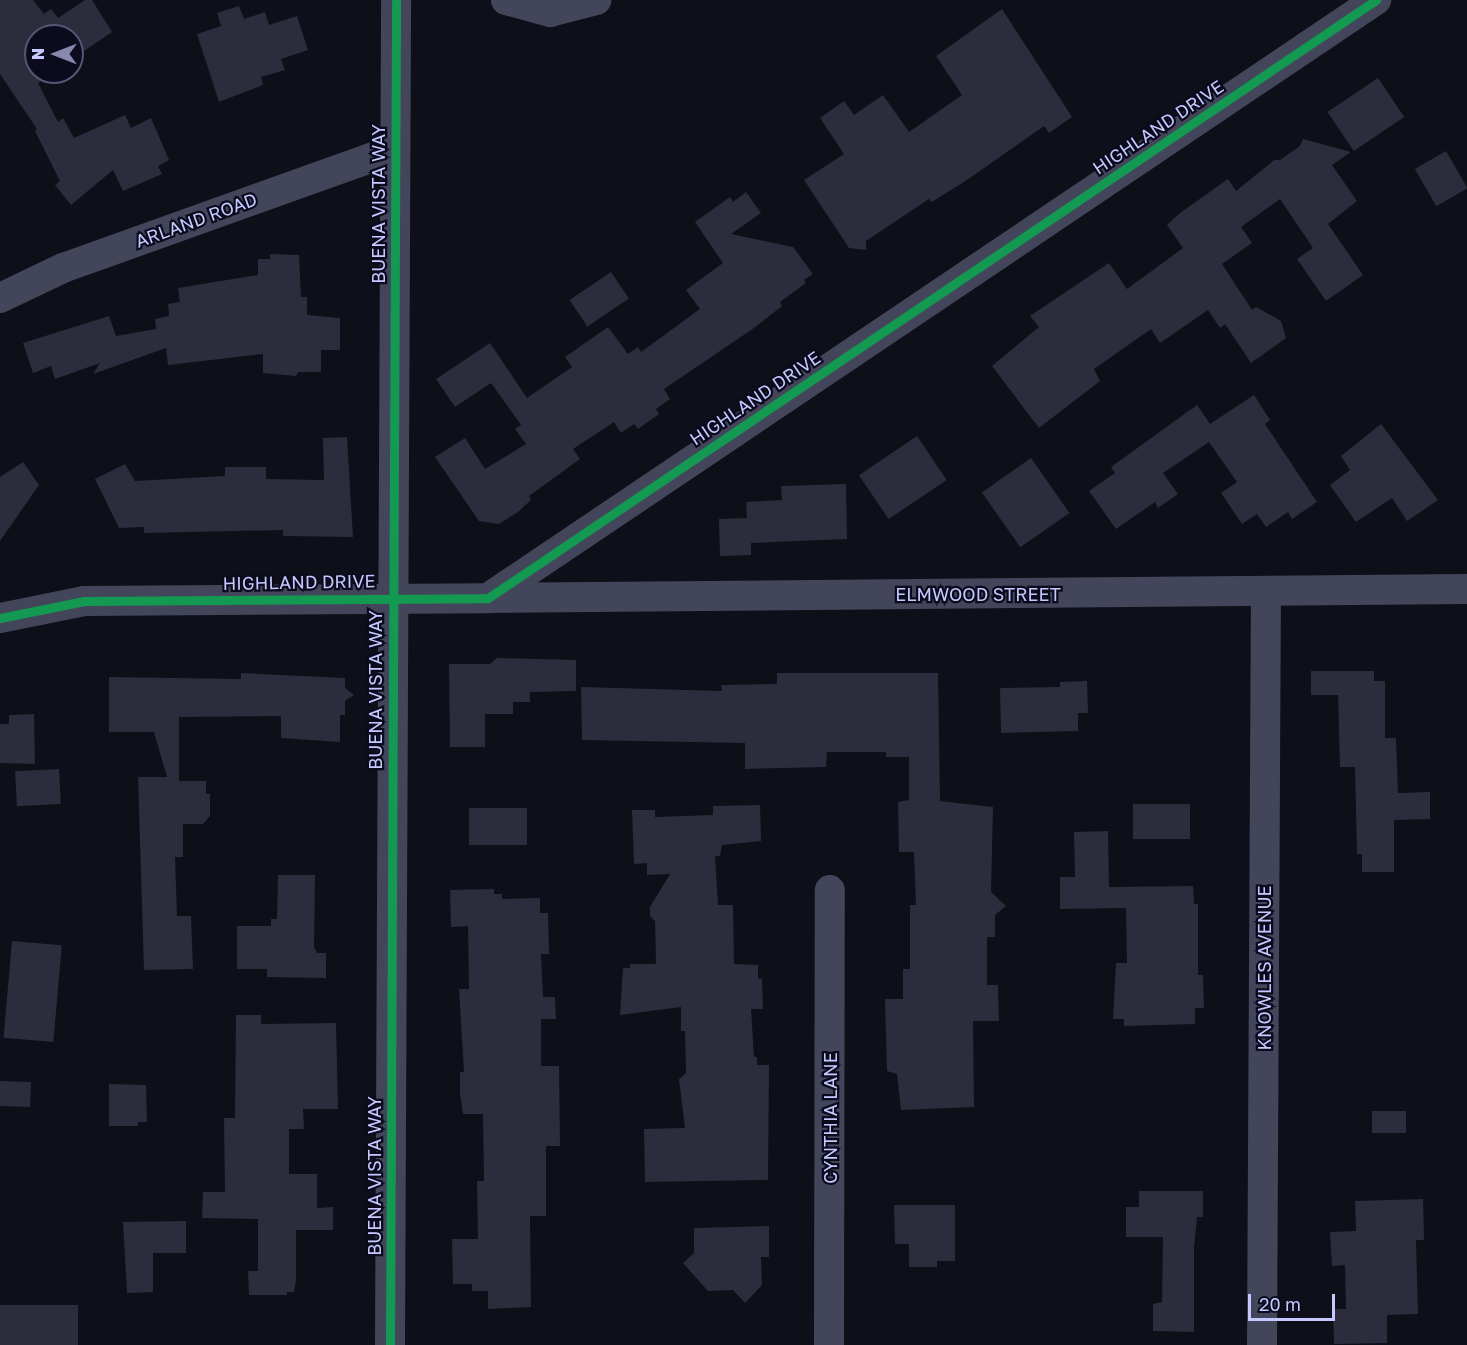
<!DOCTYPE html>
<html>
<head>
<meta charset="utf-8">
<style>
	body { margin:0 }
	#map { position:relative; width:1467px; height:1345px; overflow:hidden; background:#0f0f19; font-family:"Golos Text",sans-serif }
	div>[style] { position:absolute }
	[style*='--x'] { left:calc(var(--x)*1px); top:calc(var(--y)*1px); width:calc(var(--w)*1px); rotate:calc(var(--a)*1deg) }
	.building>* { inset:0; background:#2c2c3c; transform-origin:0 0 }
	.minor>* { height:30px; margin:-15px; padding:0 15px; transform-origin:15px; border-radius:15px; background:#43455a }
	.cycleway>* { height:9px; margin:-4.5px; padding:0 4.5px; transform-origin:4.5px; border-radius:4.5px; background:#139951 }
	span { translate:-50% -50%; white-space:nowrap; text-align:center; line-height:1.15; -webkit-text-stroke:4.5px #0b0b1d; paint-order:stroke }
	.street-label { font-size:18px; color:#c6c9ff }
	.north { position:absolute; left:24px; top:24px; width:60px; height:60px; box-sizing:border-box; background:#0b0b1d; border:2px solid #565777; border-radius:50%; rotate:270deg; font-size:16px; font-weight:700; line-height:24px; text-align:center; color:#c6c9ff }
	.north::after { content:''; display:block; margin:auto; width:21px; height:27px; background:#8688ae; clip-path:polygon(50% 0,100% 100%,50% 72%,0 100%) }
	.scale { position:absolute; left:1248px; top:1294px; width:87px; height:27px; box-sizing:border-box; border:3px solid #c6c9ff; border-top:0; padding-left:8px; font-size:18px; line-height:21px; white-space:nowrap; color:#c6c9ff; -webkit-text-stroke:4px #0b0b1d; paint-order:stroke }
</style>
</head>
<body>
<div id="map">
	<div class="building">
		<div style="clip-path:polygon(0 0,33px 0,44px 14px,51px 9px,58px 18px,85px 0,92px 0,112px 32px,72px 59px,72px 36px,36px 36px,36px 72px,53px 72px,38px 83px,58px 122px,63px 118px,74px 138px,125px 115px,131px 128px,151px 118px,169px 160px,158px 166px,162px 174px,123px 191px,113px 170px,71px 205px,55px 185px,60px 181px,35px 131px,37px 129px,0 74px)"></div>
		<div style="clip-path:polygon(239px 6px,244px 19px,265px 12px,269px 25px,297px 16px,308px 50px,281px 59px,285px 70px,261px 77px,263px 85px,219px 102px,197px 34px,221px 26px,217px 13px)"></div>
		<div style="clip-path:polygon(1002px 9px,1072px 117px,1049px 133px,1044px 126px,967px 180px,932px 202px,929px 199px,866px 241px,866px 250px,849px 248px,804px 180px,844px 154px,820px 118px,844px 101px,854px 115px,883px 95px,909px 132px,962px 95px,936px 56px)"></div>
		<div style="left:1378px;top:78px;width:47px;height:61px;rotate:56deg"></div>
		<div style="clip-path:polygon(1303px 139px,1351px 152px,1332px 165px,1357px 201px,1328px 224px,1363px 275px,1326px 301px,1297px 259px,1313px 248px,1280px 199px,1241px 227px,1252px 243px,1222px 264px,1252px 310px,1256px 307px,1281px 321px,1286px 338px,1251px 363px,1225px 324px,1220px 328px,1208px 310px,1160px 343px,1151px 329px,1094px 369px,1100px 381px,1039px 428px,992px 366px,1039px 327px,1030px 316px,1109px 263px,1127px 289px,1183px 248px,1167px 225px,1180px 213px,1228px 179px,1236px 191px,1274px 160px,1280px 160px,1300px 146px)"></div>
		<div style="left:1446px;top:151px;width:43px;height:36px;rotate:60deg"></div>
		<div style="clip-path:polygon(746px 192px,761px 213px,731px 234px,793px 247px,813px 274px,804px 280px,806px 283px,780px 302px,782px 306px,754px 328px,664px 389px,670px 399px,656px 409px,659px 414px,638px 429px,634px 424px,621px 433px,614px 422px,573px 449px,580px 459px,529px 496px,531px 500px,518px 512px,499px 524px,479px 521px,435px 457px,465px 438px,485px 469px,526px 444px,515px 429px,521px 425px,491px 383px,455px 407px,436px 379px,490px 343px,527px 398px,572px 367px,565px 357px,608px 327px,628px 354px,638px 347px,641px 352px,700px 309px,686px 290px,723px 263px,695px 222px,730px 197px,733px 202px)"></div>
		<div style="clip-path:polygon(270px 254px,299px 255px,301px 297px,307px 297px,307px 315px,340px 318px,340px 350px,321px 350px,321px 372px,298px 372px,296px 376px,263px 373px,263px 354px,168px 365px,166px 348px,93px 374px,100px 363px,55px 379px,51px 366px,33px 373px,23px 343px,109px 316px,116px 336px,156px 329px,155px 319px,169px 316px,168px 304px,180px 302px,178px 288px,258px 275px,258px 259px,270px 259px)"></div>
		<div style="left:611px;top:272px;width:32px;height:50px;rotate:56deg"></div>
		<div style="clip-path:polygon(1254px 395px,1270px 420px,1265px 424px,1317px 502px,1292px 519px,1288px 512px,1266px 527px,1257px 514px,1242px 524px,1221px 493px,1237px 482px,1209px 442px,1163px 473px,1178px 494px,1158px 508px,1155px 502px,1116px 529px,1089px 491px,1115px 473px,1111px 467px,1197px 405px,1210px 424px)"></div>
		<div style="clip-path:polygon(1381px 424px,1438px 500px,1407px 521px,1392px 498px,1356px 522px,1330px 485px,1350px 470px,1341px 456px)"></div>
		<div style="left:917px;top:436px;width:53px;height:70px;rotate:56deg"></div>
		<div style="clip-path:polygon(347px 437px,353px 537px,283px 536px,283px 530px,144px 533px,144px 527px,119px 528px,95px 479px,125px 464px,135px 481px,225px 476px,225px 467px,266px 467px,266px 479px,324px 480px,323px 438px)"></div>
		<div style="left:1031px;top:458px;width:67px;height:60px;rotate:55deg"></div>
		<div style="clip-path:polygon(23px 462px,39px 485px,0 541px,0 477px)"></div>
		<div style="clip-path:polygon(846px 484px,847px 539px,751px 543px,751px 555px,720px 556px,719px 519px,747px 518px,746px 502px,782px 500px,781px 486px)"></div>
		<div style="clip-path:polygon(497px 658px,576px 660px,576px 691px,530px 692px,530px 702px,513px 702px,513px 714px,485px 714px,485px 747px,450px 747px,449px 664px,490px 664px)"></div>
		<div style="clip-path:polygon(1311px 671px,1374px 671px,1374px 681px,1385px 681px,1385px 738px,1396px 738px,1398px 793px,1430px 792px,1430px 819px,1394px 820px,1394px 872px,1362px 872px,1362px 854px,1357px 854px,1355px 767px,1340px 767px,1338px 695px,1311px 695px)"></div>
		<div style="clip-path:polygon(241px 673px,345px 678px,345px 688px,354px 695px,345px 701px,345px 715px,340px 715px,340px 742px,281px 738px,281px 716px,179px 717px,179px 781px,206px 781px,206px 794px,210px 794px,210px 816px,203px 824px,183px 824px,183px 857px,175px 857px,177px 916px,191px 916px,193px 969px,144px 970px,138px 777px,167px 777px,154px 732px,109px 732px,109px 677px,241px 679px)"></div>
		<div style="clip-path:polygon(777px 673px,938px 673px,940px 801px,993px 807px,991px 892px,1006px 906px,995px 915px,995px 937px,987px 937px,987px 985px,998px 985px,999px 1021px,973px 1021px,974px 1107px,901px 1110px,897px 1074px,887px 1071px,885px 999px,903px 999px,903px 969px,910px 969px,910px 905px,916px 905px,914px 852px,899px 852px,898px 802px,909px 800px,909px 757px,886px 757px,886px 752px,827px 752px,826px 767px,745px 769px,745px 743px,582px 740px,581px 687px,722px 691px,721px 685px,777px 684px)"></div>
		<div style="clip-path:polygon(1087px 681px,1088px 713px,1078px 713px,1078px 731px,1001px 733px,1000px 688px,1060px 687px,1060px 682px)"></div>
		<div style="clip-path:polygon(34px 714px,35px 764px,0 763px,0 724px,9px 724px,9px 715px)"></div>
		<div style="left:59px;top:769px;width:35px;height:44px;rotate:87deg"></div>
		<div style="left:1133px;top:804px;width:57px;height:35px"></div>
		<div style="clip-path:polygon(760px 805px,761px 841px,722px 845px,720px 856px,715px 856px,718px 905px,733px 905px,734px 964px,758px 965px,758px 979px,762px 978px,763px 1009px,751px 1009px,754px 1057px,757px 1057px,757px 1065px,769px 1065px,768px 1180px,645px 1182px,644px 1129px,685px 1128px,679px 1079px,686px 1073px,685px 1031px,681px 1031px,681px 1007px,620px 1015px,623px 968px,630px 968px,630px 964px,656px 964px,655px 921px,650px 916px,650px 907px,670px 874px,647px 875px,647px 863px,634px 864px,632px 810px,655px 810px,655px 817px,713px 815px,713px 806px)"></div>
		<div style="left:527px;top:808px;width:37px;height:58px;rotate:90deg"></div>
		<div style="clip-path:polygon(1108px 831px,1109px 887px,1193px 886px,1194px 904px,1198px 904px,1198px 975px,1203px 975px,1204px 1008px,1195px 1008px,1195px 1024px,1124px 1026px,1124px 1019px,1113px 1019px,1116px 963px,1127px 963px,1126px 908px,1060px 909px,1060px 877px,1075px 877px,1074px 832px)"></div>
		<div style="clip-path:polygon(278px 875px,315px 875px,314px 947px,317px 953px,326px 953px,326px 978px,267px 977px,267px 969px,237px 969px,237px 926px,271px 926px,271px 919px,277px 919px)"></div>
		<div style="clip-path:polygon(494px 889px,494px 894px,502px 894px,502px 899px,540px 898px,540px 913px,548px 913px,549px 954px,541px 954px,543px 997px,555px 997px,556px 1019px,541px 1019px,541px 1066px,559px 1066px,560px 1146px,546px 1146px,546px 1216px,530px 1216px,531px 1307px,488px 1309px,488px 1291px,472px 1291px,472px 1284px,453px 1284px,452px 1239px,478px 1239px,477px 1181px,484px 1181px,483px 1114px,463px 1114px,460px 1094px,460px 1072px,464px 1072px,459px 989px,469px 989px,468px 926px,451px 927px,450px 890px)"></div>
		<div style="left:12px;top:941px;width:50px;height:97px;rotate:5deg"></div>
		<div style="clip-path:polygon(236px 1015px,261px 1015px,261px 1024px,336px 1023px,338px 1109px,303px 1109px,304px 1129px,289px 1129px,289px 1174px,317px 1174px,317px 1208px,333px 1207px,333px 1230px,296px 1230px,296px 1280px,294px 1292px,287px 1292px,287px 1295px,249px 1295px,248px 1271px,258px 1271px,258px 1219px,202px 1218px,203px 1192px,225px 1192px,224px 1118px,235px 1118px)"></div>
		<div style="left:0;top:1081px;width:31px;height:25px;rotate:2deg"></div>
		<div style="clip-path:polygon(109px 1084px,146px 1085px,147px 1122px,138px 1122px,138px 1126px,109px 1126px)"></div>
		<div style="left:1372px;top:1111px;width:34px;height:22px"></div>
		<div style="clip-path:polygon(1139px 1191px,1203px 1191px,1203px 1217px,1197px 1217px,1194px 1248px,1194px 1332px,1153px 1331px,1153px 1304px,1162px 1302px,1163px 1237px,1126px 1237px,1126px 1207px,1139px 1207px)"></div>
		<div style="clip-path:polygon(1423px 1199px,1424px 1240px,1416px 1240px,1418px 1314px,1387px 1315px,1387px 1343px,1334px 1344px,1333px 1309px,1346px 1309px,1345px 1265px,1332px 1266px,1330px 1232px,1356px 1231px,1355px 1201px)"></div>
		<div style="clip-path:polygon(894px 1205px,955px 1205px,955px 1261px,937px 1261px,937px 1267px,909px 1267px,909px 1244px,895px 1244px)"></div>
		<div style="clip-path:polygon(186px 1221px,186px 1253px,153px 1253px,153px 1292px,127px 1293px,123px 1222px)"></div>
		<div style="clip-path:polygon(769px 1226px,769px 1257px,761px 1257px,762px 1285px,745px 1303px,733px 1290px,708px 1291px,683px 1263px,694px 1253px,694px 1228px)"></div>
		<div style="left:0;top:1305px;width:78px;height:40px"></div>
	</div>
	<div class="minor">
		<div style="--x:506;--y:0;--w:46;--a:15.3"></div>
		<div style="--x:550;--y:12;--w:48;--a:-14.6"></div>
		<div style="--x:0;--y:298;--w:70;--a:-25.5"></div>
		<div style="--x:63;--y:268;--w:353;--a:-19.7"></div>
		<div style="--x:488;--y:598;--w:979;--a:-0.53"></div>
		<div style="--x:0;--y:618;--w:86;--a:-11.4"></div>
		<div style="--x:84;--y:601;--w:404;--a:-0.4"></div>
		<div style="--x:488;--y:598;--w:1071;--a:-33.96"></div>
		<div style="--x:390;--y:1345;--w:1345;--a:-89.74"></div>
		<div style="--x:829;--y:1345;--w:455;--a:-89.9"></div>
		<div style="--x:1262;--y:1345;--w:753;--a:-89.7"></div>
	</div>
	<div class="cycleway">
		<div style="--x:0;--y:618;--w:86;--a:-11.4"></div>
		<div style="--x:84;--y:601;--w:404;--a:-0.4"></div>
		<div style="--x:488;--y:598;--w:1071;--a:-33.96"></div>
		<div style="--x:390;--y:1345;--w:1345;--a:-89.74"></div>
	</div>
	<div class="street-label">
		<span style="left:1158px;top:127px;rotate:-34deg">HIGHLAND DRIVE</span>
		<span style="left:378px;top:204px;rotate:-90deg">BUENA VISTA WAY</span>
		<span style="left:196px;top:220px;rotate:-20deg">ARLAND ROAD</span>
		<span style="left:755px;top:398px;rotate:-34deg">HIGHLAND DRIVE</span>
		<span style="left:299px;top:582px;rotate:-1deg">HIGHLAND DRIVE</span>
		<span style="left:978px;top:594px">ELMWOOD STREET</span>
		<span style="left:375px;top:690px;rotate:-90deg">BUENA VISTA WAY</span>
		<span style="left:1264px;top:968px;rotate:-90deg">KNOWLES AVENUE</span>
		<span style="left:830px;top:1118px;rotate:-90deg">CYNTHIA LANE</span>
		<span style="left:374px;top:1176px;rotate:-90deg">BUENA VISTA WAY</span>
	</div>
	<div class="north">N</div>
	<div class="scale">20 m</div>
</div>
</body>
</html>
